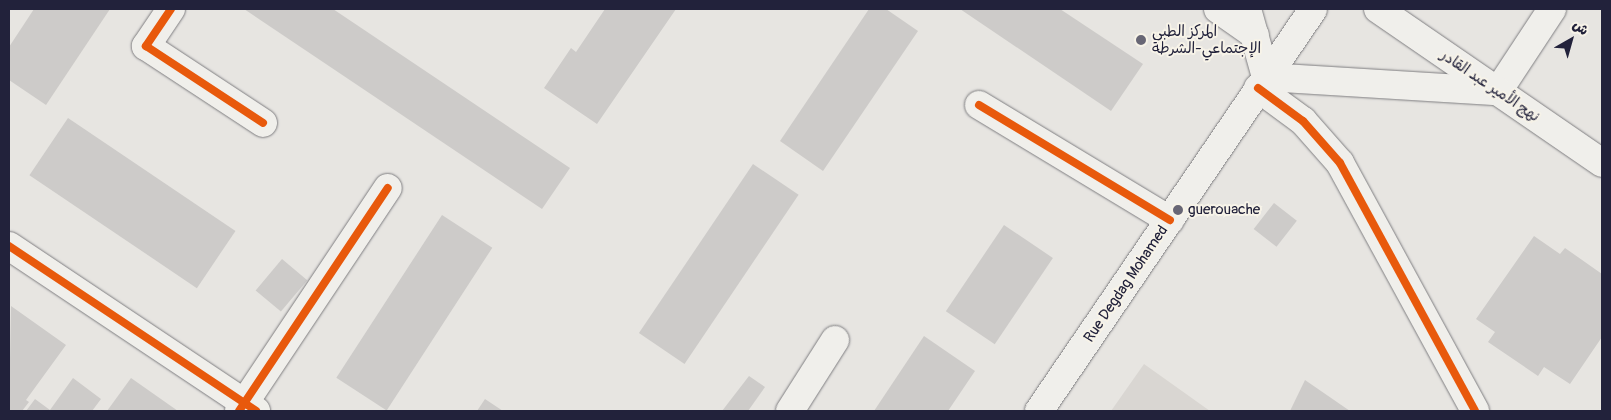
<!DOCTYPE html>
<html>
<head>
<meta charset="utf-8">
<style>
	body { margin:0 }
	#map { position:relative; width:1611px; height:420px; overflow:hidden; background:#e7e5e1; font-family:Pangolin,"Playpen Sans Arabic",sans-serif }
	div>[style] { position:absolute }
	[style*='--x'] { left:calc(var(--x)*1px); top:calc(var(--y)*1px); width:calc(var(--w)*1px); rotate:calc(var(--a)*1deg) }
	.green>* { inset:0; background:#d9d6d2 }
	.building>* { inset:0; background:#cdcbc9; transform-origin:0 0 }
	.roads { filter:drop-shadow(0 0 1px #7f7e81) drop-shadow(0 0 1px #7f7e81) }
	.minor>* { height:28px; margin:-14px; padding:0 14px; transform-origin:14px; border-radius:14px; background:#f0efeb }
	.tertiary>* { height:28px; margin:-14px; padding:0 14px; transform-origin:14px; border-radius:14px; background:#f0efeb }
	.secondary>* { height:28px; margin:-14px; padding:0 14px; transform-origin:14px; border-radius:14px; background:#f0efeb }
	.cycleway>* { height:8px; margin:-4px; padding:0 4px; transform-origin:4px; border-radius:4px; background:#e8590c }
	.dots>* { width:14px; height:14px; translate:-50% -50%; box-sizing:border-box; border:2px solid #f7f3e8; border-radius:50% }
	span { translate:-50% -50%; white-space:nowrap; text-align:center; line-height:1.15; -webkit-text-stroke:4px #f7f3e8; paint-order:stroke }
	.poi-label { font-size:15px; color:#22223b }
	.left { translate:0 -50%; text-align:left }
	.street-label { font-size:15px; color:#22223b }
	.frame { position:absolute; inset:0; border:10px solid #22223b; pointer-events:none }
	.north { position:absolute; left:1546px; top:15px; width:50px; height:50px; -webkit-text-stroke:4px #f7f3e8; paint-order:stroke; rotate:38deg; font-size:14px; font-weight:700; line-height:20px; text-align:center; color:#22223b }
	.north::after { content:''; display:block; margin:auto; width:18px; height:22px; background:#22223b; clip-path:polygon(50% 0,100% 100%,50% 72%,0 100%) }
</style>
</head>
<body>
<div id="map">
	<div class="green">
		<div style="clip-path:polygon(1144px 364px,1210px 411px,1111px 411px)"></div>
	</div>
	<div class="building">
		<div style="clip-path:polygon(34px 9px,110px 9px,46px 105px,9px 80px,9px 47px)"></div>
		<div style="clip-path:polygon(244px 9px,333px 9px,570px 168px,542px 209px)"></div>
		<div style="clip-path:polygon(605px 9px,676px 9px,597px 124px,544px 88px,571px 48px,576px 52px)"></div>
		<div style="clip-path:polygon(869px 9px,886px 9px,918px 31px,823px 171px,780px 141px)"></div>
		<div style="clip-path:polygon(960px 9px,1060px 9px,1143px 64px,1111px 111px)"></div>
		<div style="left:68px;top:118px;width:202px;height:69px;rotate:34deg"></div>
		<div style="left:753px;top:164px;width:55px;height:204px;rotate:34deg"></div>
		<div style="left:1274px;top:203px;width:29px;height:33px;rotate:38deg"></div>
		<div style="left:442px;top:215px;width:60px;height:194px;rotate:33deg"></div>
		<div style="left:1004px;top:225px;width:59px;height:104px;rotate:34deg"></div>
		<div style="clip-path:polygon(1534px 236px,1560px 254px,1565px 248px,1602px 274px,1602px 337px,1570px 384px,1544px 367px,1538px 376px,1488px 342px,1495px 332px,1476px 319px)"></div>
		<div style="left:282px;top:259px;width:33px;height:41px;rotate:40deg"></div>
		<div style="clip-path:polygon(11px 306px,66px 345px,26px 400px,29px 402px,22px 411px,9px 411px)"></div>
		<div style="clip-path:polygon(924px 336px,975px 371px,948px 411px,874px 411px)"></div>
		<div style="clip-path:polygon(749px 376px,765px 387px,748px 411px,722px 411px)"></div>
		<div style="clip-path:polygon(73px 378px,101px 399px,92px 411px,26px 411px,35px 399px,50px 410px)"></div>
		<div style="clip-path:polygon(131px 378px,178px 411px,107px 411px)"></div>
		<div style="clip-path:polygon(1305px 380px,1350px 411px,1290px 411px)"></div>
		<div style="clip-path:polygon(485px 399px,503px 411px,477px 411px)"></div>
	</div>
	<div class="roads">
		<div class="minor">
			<div style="--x:171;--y:9;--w:45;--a:124"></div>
			<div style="--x:146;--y:46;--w:140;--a:33.3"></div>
			<div style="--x:1218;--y:9;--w:45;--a:35.1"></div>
			<div style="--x:1258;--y:88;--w:56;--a:36.3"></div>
			<div style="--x:1303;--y:121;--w:56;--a:48.6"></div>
			<div style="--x:1340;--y:163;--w:282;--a:61.4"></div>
			<div style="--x:1498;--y:91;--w:98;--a:-56.6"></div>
			<div style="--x:979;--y:105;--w:223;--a:31.1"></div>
			<div style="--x:239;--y:411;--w:268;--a:-56.3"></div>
			<div style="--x:790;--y:411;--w:84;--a:-57.6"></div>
		</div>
		<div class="tertiary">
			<div style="--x:9;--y:246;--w:297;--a:33.7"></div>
		</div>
		<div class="secondary">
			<div style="--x:1247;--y:9;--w:71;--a:74.4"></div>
			<div style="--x:1266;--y:77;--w:232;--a:3.5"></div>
			<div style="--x:1378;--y:9;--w:272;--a:34.5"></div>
			<div style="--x:1039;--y:411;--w:486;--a:-55.7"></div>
		</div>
	</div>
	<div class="cycleway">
		<div style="--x:171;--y:9;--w:45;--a:124"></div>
		<div style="--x:146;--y:46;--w:140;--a:33.3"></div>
		<div style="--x:1258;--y:88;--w:56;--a:36.3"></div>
		<div style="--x:1303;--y:121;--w:56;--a:48.6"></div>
		<div style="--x:1340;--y:163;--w:282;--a:61.4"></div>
		<div style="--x:979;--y:105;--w:223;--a:31.1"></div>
		<div style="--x:9;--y:246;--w:297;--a:33.7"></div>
		<div style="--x:239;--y:411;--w:268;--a:-56.3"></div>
	</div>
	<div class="dots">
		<div style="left:1141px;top:40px;background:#676675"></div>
		<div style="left:1178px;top:210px;background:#676675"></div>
	</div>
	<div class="poi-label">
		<span class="left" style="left:1152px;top:40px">المركز الطبي<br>الإجتماعي-الشرطة</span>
		<span class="left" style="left:1188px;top:210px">guerouache</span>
	</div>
	<div class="street-label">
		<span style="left:1490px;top:86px;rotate:34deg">نهج الأمير عبد القادر</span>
		<span style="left:1126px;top:284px;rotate:-56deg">Rue Degdag Mohamed</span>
	</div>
	<div class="frame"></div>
	<div class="north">ش</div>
</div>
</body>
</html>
